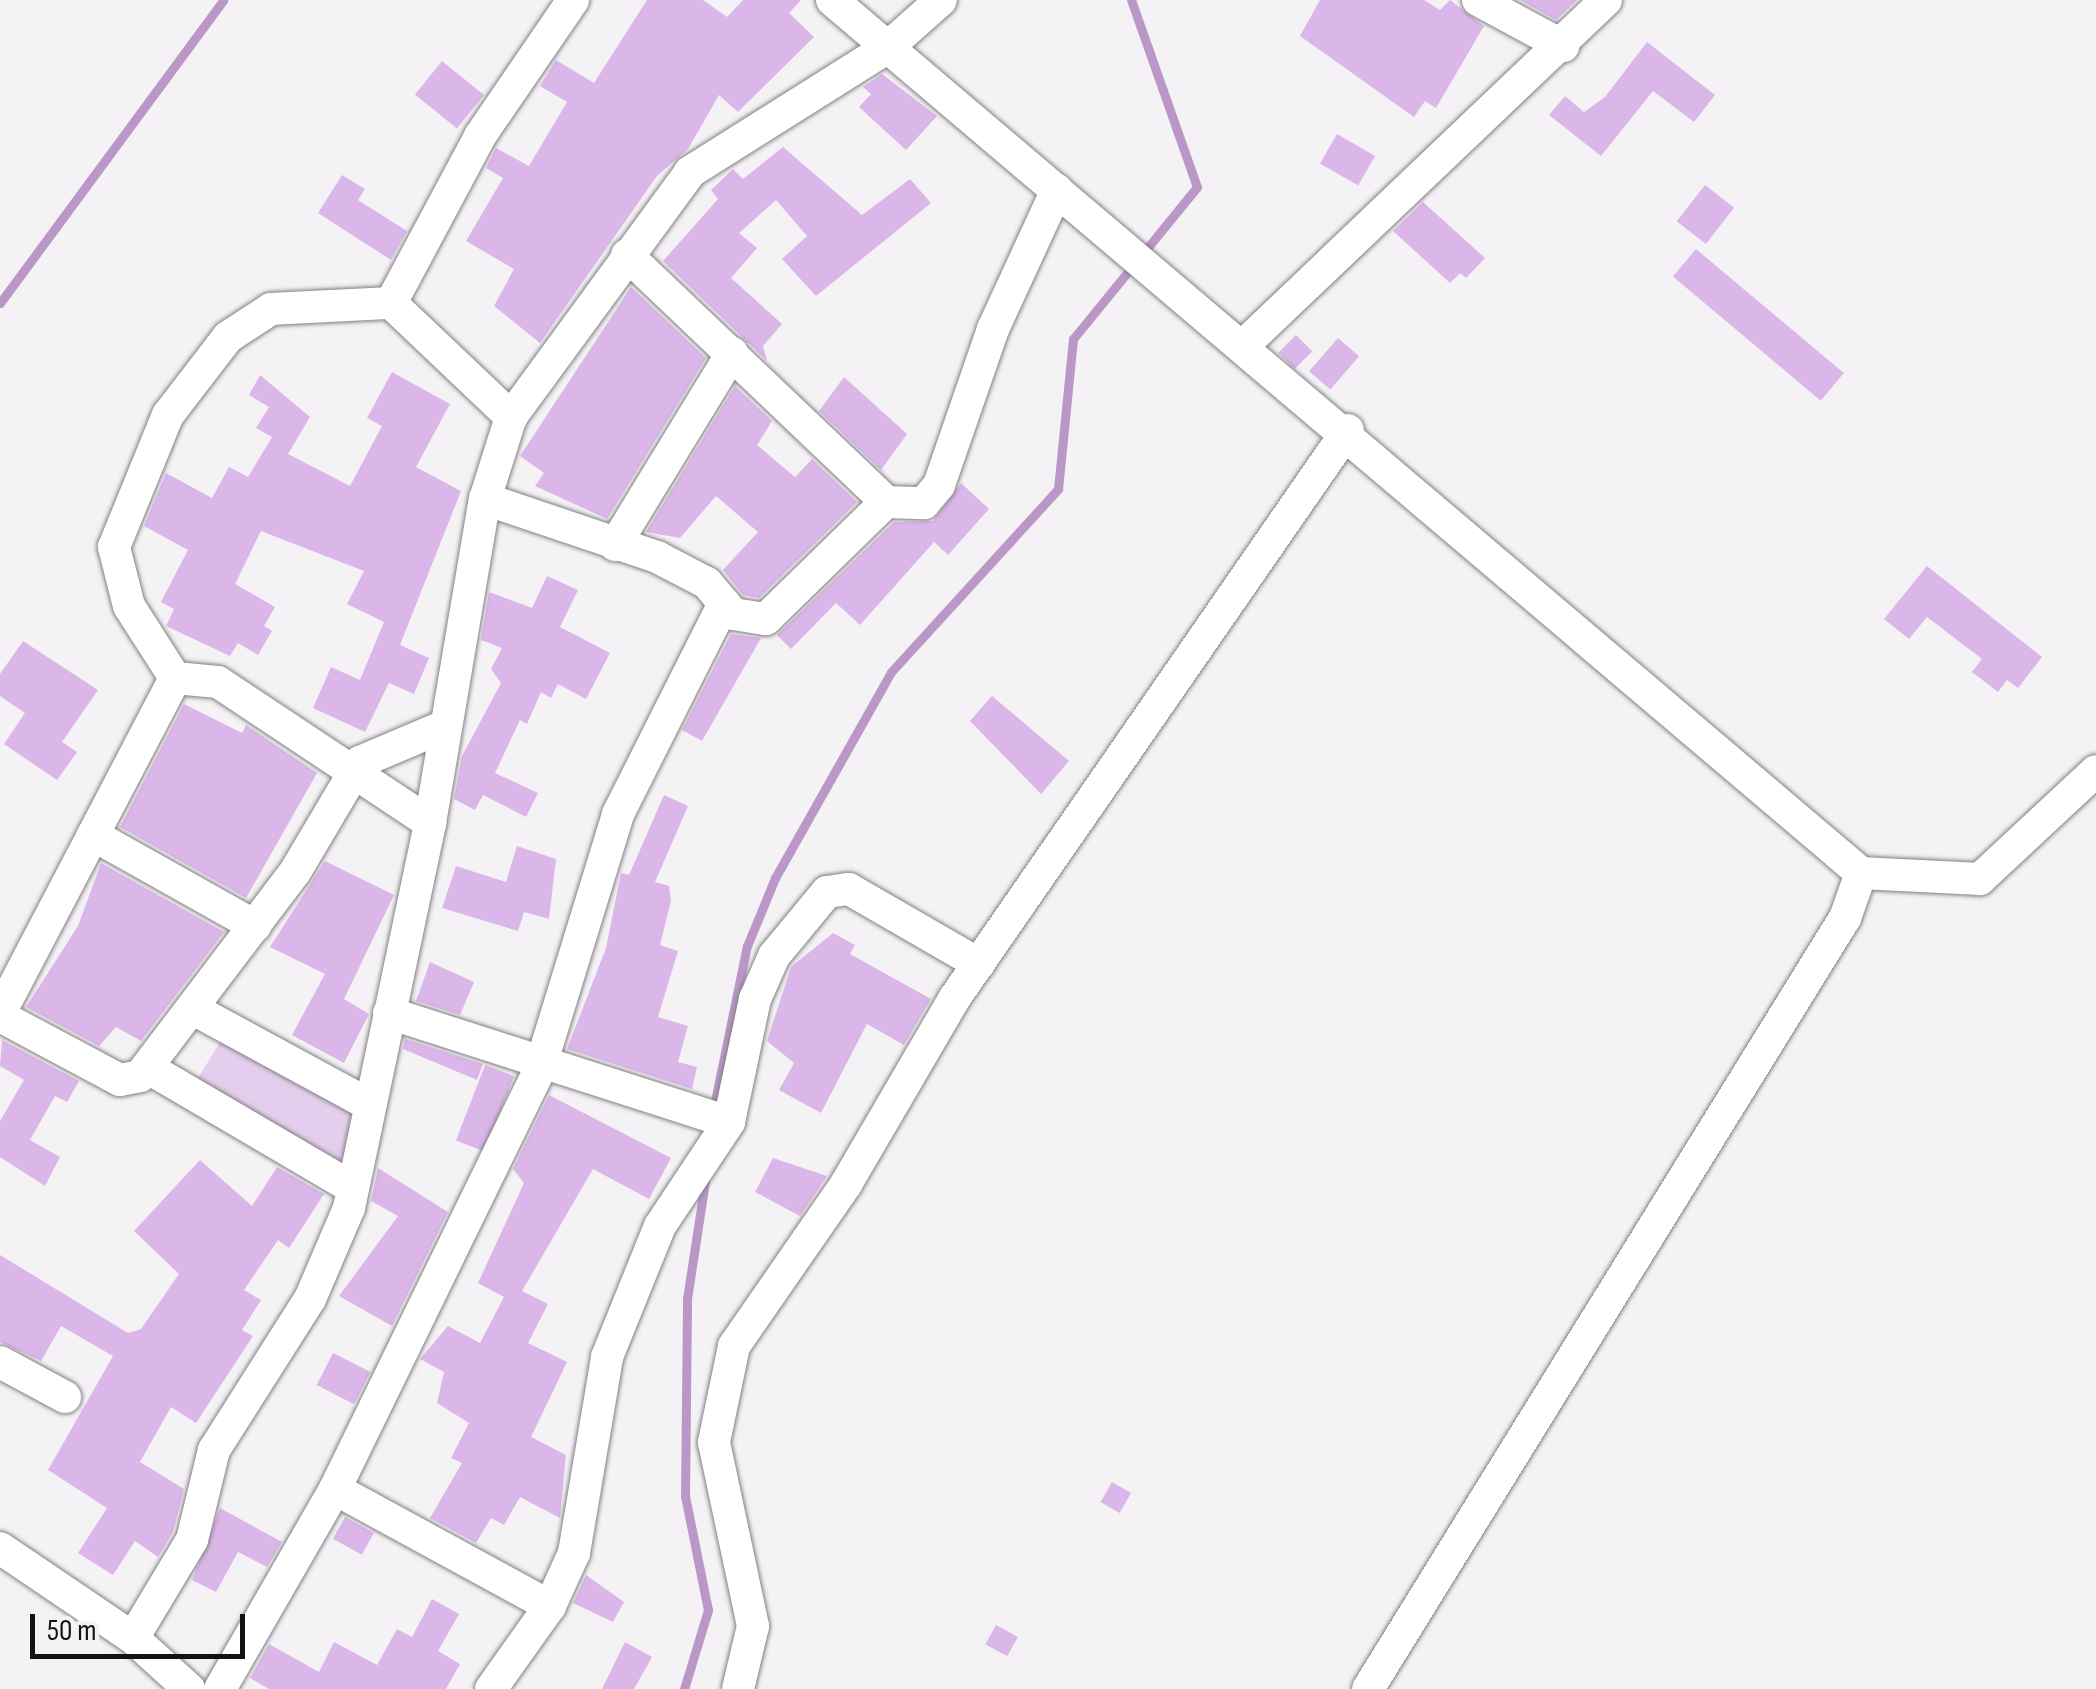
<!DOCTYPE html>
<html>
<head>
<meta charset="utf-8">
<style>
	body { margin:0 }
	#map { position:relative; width:2096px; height:1689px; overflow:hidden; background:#f5f2f6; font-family:"Sofia Sans Condensed",sans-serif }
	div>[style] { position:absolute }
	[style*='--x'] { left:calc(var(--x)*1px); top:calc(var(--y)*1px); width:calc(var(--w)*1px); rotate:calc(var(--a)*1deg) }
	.green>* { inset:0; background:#e5ceed }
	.stream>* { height:9px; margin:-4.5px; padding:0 4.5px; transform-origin:4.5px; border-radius:4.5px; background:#bb97c8 }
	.building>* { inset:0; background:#dbb6e8; transform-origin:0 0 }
	.roads { filter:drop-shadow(0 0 2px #828083) drop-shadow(0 0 2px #828083) }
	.street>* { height:32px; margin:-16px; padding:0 16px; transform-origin:16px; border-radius:16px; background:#fff }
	span { translate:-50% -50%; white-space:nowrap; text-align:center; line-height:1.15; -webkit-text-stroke:8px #f5f2f6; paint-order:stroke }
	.scale { position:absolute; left:30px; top:1614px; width:215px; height:45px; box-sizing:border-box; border:5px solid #121113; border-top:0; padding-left:12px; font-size:30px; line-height:35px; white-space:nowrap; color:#121113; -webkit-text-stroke:8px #f5f2f6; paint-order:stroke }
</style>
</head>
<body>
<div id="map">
	<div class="green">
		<div style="clip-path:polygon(232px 1022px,372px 1086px,350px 1192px,197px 1080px)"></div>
	</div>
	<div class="stream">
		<div style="--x:0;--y:303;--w:376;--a:-53.6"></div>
		<div style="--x:713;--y:1111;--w:168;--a:-78.4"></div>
		<div style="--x:747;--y:946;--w:74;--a:-67.6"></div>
		<div style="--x:775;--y:878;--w:236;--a:-60.6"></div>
		<div style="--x:891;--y:672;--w:248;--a:-47.6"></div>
		<div style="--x:1058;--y:489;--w:151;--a:-84.3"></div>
		<div style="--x:1073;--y:339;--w:196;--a:-50.8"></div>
		<div style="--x:1197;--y:187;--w:198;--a:-109.4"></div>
		<div style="--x:684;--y:1689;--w:83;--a:-73.1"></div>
		<div style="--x:708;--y:1610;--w:116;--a:-101.4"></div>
		<div style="--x:685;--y:1496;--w:197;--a:-89.4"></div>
		<div style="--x:687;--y:1299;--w:119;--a:-81.3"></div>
	</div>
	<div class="building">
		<div style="clip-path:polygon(647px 0,703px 0,727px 17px,743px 0,801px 0,789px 13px,814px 37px,738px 112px,719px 95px,688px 149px,657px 176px,540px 343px,494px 306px,514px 269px,466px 241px,503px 178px,486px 168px,496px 148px,529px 166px,567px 102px,540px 86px,556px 60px,594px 83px)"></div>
		<div style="clip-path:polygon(1320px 0,1424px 0,1440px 10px,1450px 0,1484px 26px,1436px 108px,1425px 101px,1414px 117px,1300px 36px)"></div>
		<div style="clip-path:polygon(1520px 0,1577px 0,1556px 20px)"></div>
		<div style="clip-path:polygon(1647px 42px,1715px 95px,1694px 122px,1653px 91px,1601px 156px,1549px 115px,1565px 96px,1584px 112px,1605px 97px)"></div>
		<div style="left:442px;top:61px;width:54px;height:43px;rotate:39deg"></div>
		<div style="clip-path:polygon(882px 74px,937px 116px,906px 150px,859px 107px,871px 94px,863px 87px)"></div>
		<div style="left:1337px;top:134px;width:44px;height:34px;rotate:30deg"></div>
		<div style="clip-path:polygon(783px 147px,862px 215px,910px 179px,931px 203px,816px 296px,782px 259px,807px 236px,776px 200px,739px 233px,757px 248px,731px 278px,782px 324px,763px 346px,767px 361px,663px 261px,718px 199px,711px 190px,733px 169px,743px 179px)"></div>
		<div style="clip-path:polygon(342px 175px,365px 189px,358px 200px,407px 231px,391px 260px,318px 213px)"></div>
		<div style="left:1705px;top:185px;width:37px;height:46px;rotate:38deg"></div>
		<div style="clip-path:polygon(1423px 202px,1485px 258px,1466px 278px,1460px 273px,1450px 283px,1393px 231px)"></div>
		<div style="left:1696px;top:249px;width:193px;height:36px;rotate:40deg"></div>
		<div style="clip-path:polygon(631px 287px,706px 358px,607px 519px,535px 486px,544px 473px,520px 456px)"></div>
		<div style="left:1296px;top:335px;width:23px;height:25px;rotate:45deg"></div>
		<div style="left:1338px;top:338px;width:28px;height:44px;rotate:41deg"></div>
		<div style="clip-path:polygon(392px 372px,450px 404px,416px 467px,461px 491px,400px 645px,429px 658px,414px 694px,389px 683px,365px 732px,313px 708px,331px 667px,360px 680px,384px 622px,347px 604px,364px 571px,261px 531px,235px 584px,275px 607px,264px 626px,272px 631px,258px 655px,238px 643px,230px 656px,166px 626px,174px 609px,161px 602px,188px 550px,144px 526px,166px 473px,212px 498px,229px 467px,248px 477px,272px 437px,256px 428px,269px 407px,249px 395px,260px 375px,310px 417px,288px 454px,350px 486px,382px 426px,367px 418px)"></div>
		<div style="clip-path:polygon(844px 377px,907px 434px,881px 470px,819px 411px)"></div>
		<div style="clip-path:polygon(735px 386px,772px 421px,757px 445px,795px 477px,812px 459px,857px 502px,759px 598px,743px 595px,723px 570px,758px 532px,716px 496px,680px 538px,646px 532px)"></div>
		<div style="clip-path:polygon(961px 483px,989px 509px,948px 555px,934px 542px,860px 625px,836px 603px,791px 649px,777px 635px,894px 522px,933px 521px)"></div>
		<div style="clip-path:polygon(1927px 566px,2042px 657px,2018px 688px,2007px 680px,1998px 692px,1972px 672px,1982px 659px,1927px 617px,1909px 639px,1884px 619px)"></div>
		<div style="clip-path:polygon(547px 576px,578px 590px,560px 627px,610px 653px,586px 699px,558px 684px,551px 698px,541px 692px,527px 724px,520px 720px,495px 773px,538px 793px,526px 817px,483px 795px,475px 810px,454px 799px,462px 756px,501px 683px,491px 669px,502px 648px,481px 640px,489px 592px,532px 608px)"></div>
		<div style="clip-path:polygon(731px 634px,761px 638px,702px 741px,682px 730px)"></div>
		<div style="clip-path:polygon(23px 641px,98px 690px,62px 742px,77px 752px,57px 780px,4px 744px,25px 713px,0 696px,0 674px)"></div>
		<div style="clip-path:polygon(992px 696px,1069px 761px,1041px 794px,970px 721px)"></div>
		<div style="clip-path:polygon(184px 704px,242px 733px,246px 725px,317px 773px,246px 898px,120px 827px)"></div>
		<div style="clip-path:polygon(664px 795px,688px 806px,655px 882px,669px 886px,671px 901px,660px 945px,678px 951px,658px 1017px,688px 1026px,678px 1062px,697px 1067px,692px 1089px,567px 1049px,606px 948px,621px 873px,629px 875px)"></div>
		<div style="clip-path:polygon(517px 846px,556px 859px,549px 919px,524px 912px,518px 931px,442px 908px,456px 866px,506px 882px)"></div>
		<div style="clip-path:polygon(325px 861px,394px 895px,344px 999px,369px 1014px,344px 1063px,292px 1035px,325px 974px,270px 947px)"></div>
		<div style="clip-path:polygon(101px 863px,224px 932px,141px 1041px,116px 1027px,99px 1046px,26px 1007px,78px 926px)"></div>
		<div style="clip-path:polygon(833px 933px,855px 945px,850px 954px,931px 999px,904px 1045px,867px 1024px,821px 1113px,779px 1090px,794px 1063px,767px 1041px,791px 967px)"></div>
		<div style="clip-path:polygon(430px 962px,474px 982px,460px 1015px,416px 1001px)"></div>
		<div style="clip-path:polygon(405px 1039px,483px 1064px,477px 1080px,403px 1049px)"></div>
		<div style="clip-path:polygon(2px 1040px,79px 1081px,67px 1102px,55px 1096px,30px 1140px,60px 1157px,45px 1186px,0 1157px,0 1121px,24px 1080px,0 1066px)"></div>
		<div style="left:485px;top:1065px;width:31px;height:81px;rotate:21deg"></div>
		<div style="clip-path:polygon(549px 1095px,671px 1158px,649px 1199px,593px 1169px,522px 1291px,548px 1304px,528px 1343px,567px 1362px,531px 1437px,566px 1455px,560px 1518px,520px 1497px,504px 1525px,491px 1518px,476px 1543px,430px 1518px,462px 1463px,451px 1458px,469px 1423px,437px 1403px,444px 1372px,420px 1359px,448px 1326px,480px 1343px,504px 1297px,478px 1283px,524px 1183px,513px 1169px)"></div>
		<div style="clip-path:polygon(773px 1158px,827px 1176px,800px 1216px,755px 1192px)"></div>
		<div style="clip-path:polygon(200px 1160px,252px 1206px,277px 1167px,324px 1194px,289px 1248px,278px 1240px,244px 1290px,261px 1300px,242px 1330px,253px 1336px,196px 1423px,171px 1407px,140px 1462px,184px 1489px,173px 1532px,158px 1557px,135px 1541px,113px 1575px,78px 1553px,107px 1508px,48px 1470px,113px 1356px,61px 1326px,41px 1361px,0 1342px,0 1255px,128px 1333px,141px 1329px,179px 1274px,134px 1231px)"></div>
		<div style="clip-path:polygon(378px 1168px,448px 1212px,392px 1326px,339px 1296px,398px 1216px,371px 1201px)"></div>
		<div style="left:333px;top:1353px;width:42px;height:36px;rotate:27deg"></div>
		<div style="left:1112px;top:1482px;width:22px;height:23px;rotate:30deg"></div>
		<div style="clip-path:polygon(220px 1508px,282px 1542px,267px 1567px,238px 1552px,216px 1592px,192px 1580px)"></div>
		<div style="left:345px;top:1517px;width:33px;height:25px;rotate:29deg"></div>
		<div style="clip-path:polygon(586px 1575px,624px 1602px,613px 1622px,573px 1603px)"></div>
		<div style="clip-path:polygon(432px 1599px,459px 1614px,438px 1651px,460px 1664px,446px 1689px,269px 1689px,250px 1678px,269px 1644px,319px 1672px,334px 1642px,377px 1665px,397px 1629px,412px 1637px)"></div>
		<div style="left:996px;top:1625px;width:25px;height:22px;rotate:29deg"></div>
		<div style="clip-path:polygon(625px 1642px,652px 1657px,634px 1689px,602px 1689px)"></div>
	</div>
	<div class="roads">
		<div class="street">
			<div style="--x:832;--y:0;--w:1349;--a:40.31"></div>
			<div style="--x:1478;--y:0;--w:97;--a:28.4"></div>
			<div style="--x:627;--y:255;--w:358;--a:43.6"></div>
			<div style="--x:391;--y:303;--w:166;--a:43.5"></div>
			<div style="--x:1246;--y:343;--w:497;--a:-43.6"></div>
			<div style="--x:485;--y:499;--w:182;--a:18.6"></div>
			<div style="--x:657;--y:557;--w:56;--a:27.5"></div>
			<div style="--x:707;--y:583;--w:40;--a:50"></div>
			<div style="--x:733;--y:614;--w:33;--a:9"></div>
			<div style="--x:766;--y:619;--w:168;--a:-44.3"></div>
			<div style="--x:886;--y:502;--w:38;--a:2"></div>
			<div style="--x:924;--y:503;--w:23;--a:-50"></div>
			<div style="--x:939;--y:485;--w:165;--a:-70.9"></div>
			<div style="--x:993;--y:329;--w:153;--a:-65.3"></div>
			<div style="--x:615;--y:545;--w:225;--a:-58.6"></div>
			<div style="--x:175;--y:678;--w:43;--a:5.3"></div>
			<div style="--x:218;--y:682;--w:255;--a:33.6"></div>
			<div style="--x:93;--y:835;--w:186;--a:29.3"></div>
			<div style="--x:1861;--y:873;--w:119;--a:2.9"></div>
			<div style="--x:1980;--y:879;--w:158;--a:-43"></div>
			<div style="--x:195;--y:1010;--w:199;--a:28.5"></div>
			<div style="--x:0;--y:1013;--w:378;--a:-62.4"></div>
			<div style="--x:175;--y:678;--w:85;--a:-122.6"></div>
			<div style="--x:129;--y:606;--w:61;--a:-104.3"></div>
			<div style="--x:114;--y:547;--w:143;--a:-67.8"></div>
			<div style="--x:168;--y:415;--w:98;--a:-52.4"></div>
			<div style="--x:228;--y:337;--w:51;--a:-33.1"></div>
			<div style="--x:271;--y:309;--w:120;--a:-2.9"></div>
			<div style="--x:391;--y:303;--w:189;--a:-61.9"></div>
			<div style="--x:480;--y:136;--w:165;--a:-55.6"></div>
			<div style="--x:389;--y:1013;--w:357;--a:17.8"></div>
			<div style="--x:0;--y:1016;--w:136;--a:28.1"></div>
			<div style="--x:120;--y:1080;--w:20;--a:-11"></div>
			<div style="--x:140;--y:1076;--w:256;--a:-52.8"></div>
			<div style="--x:295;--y:872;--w:128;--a:-59.4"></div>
			<div style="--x:360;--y:762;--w:92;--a:-23"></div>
			<div style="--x:150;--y:1069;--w:235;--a:30.4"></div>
			<div style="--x:0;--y:1362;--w:74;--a:28.3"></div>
			<div style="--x:335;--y:1489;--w:468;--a:-64"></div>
			<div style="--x:540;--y:1068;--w:266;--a:-72.9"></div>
			<div style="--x:618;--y:814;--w:236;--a:-63.3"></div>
			<div style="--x:0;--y:1548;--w:161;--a:34.1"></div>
			<div style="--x:133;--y:1638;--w:76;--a:42.3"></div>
			<div style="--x:133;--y:1638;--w:114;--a:-59"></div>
			<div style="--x:192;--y:1540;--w:93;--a:-76.3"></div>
			<div style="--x:214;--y:1450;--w:179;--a:-57.6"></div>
			<div style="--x:310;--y:1299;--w:99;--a:-66.8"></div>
			<div style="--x:349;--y:1208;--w:393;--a:-78.1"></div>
			<div style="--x:430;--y:823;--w:329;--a:-80.4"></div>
			<div style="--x:485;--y:499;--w:86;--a:-72.4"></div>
			<div style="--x:511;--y:417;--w:303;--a:-53.8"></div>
			<div style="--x:690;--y:172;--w:233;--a:-32.2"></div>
			<div style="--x:887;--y:48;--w:72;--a:-41.6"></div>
			<div style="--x:220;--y:1689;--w:231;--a:-60.1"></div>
			<div style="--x:335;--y:1489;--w:245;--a:28.6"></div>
			<div style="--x:491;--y:1689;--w:102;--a:-54.6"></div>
			<div style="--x:550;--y:1606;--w:58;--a:-65.6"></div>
			<div style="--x:574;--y:1553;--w:199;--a:-80.4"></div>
			<div style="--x:607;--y:1357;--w:141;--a:-68"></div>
			<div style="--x:660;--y:1226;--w:125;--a:-56.4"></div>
			<div style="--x:729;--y:1122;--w:126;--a:-78.1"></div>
			<div style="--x:755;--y:999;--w:47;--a:-66.2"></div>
			<div style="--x:774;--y:956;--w:83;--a:-50.4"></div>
			<div style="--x:827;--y:892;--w:22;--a:-8"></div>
			<div style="--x:849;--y:889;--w:150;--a:30"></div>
			<div style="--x:738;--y:1689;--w:65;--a:-76.6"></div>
			<div style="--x:753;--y:1626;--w:188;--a:-102"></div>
			<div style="--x:714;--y:1442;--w:98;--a:-78.2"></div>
			<div style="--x:734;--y:1346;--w:197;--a:-55.3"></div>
			<div style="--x:846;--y:1184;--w:214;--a:-59.7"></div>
			<div style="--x:954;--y:999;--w:692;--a:-55.3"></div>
			<div style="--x:1368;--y:1689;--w:907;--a:-58.26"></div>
			<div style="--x:1845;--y:918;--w:48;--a:-70.4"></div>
		</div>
	</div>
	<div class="scale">50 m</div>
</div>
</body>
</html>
